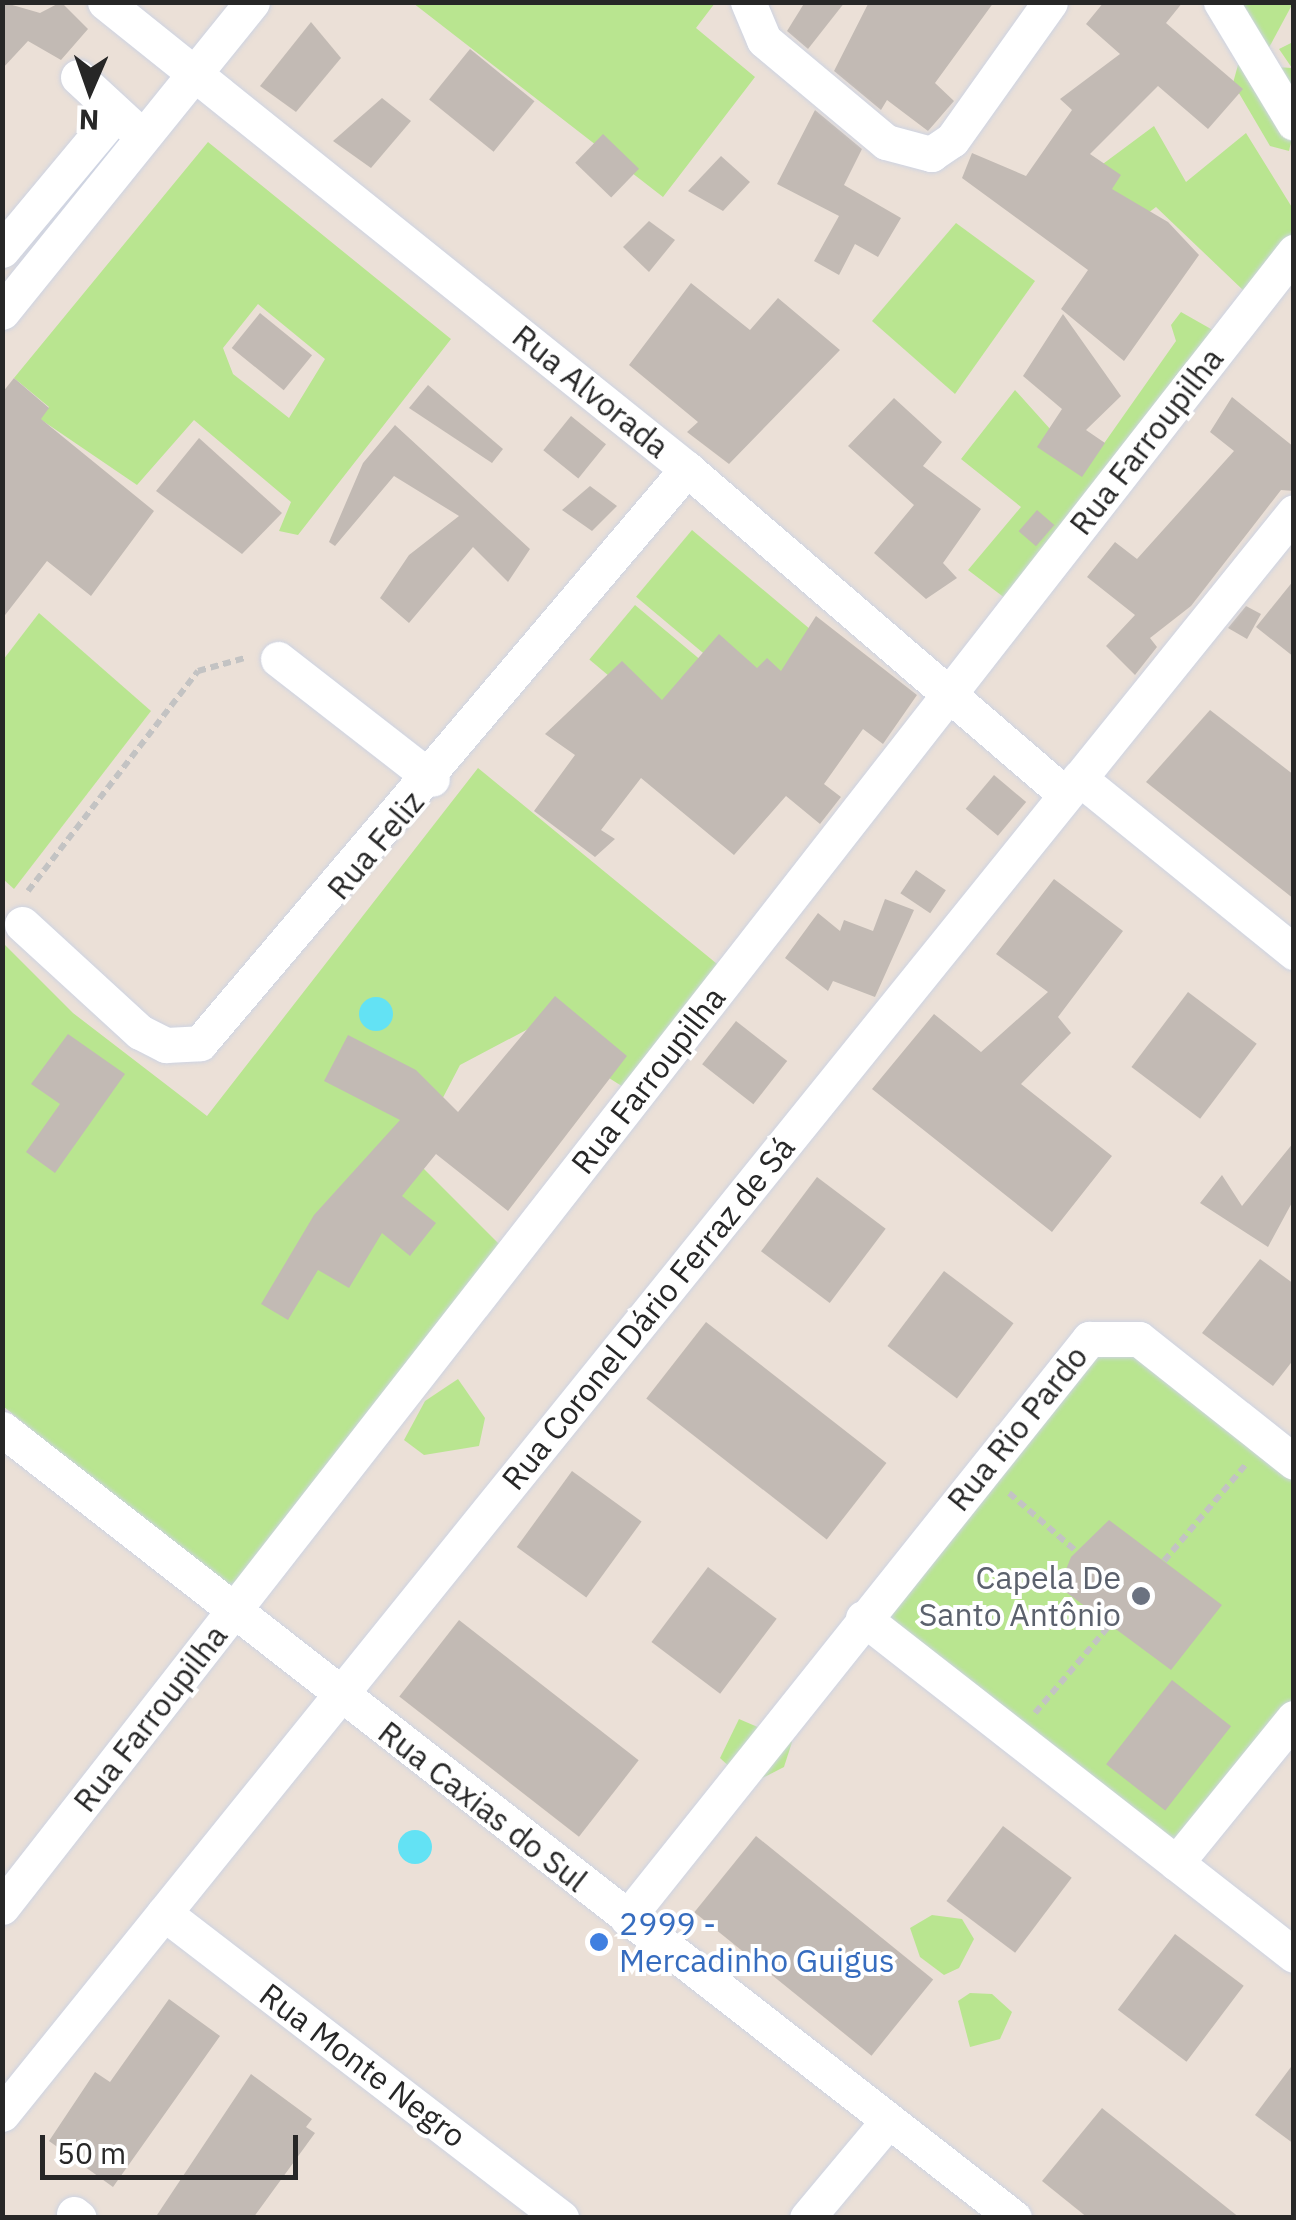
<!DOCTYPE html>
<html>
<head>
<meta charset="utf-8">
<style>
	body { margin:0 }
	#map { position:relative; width:1296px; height:2220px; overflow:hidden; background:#ebe0d7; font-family:"IBM Plex Sans",sans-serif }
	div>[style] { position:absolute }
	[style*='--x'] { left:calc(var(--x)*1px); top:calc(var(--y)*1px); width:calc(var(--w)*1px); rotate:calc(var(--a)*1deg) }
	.green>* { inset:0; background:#b9e590; transform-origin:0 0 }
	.water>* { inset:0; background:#63e2f4 }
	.round { border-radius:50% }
	.building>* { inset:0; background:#c2bab4; transform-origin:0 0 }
	.path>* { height:6px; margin-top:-3px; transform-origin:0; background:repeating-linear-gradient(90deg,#c3c3c3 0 8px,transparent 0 13px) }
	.roads { filter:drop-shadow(0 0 2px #cdd3e2) drop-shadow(0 0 2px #cdd3e2) }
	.minor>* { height:35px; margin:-17.5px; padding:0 17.5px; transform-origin:17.5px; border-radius:17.5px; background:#fff }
	.dots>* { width:28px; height:28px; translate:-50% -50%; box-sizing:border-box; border:5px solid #fff; border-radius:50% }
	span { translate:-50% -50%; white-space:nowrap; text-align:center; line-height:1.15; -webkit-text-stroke:8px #fff; paint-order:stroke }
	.street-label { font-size:32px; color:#272727 }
	.worship-label { font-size:32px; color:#5b616d }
	.right { translate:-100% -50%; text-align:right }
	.shop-label { font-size:32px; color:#366cbe }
	.left { translate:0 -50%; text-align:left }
	.frame { position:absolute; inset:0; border:5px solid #272727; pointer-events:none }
	.north { position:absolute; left:40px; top:40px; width:100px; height:100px; -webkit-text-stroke:8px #fff; paint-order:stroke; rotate:182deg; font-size:28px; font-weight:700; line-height:40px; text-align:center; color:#272727 }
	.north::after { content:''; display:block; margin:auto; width:35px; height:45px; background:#272727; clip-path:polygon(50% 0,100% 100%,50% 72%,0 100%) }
	.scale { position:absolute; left:40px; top:2135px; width:258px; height:45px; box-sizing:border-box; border:5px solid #272727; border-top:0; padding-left:12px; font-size:30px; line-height:35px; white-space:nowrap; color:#272727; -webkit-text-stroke:8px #fff; paint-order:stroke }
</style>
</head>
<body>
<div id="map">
	<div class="green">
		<div style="clip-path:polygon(413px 3px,715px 3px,696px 28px,755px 77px,663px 197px)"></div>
		<div style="clip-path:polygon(1238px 3px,1293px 3px,1264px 57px)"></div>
		<div style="clip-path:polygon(1293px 42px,1294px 129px,1289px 151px,1270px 146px,1233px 83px,1238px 65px,1292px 68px,1279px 49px)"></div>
		<div style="clip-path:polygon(1154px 126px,1186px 182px,1246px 133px,1293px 209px,1293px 237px,1244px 291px,1156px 207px,1127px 229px,1084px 178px)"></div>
		<div style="clip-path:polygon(evenodd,208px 142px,451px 339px,298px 535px,279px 531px,291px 502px,194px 420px,137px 485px,40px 419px,49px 407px,14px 378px,208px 142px,258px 304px,325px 359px,289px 418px,233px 374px,223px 348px,258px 304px)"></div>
		<div style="clip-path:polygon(956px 223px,1035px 281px,955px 394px,872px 321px)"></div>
		<div style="clip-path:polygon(1181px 312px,1218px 333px,1031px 618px,968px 570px,1021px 507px,961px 459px,1015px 390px,1086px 469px,1176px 341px,1171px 325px)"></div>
		<div style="left:692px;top:530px;width:169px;height:87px;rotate:40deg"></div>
		<div style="left:635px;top:605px;width:104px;height:71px;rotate:40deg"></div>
		<div style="clip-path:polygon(39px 613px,151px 711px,14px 889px,3px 879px,3px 660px)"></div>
		<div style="clip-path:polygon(478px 768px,722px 968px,628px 1090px,530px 1028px,460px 1065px,412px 1157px,505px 1250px,233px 1597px,3px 1406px,2px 942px,73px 1013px,207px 1116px)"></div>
		<div style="clip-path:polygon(1107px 1333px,1293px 1462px,1293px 1718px,1176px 1863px,863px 1618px)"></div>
		<div style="clip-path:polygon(458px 1379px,485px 1418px,479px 1446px,424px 1455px,404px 1440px,425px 1401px)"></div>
		<div style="clip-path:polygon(739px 1719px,792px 1742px,784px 1767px,749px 1785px,720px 1758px)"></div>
		<div style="clip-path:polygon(932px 1915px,962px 1919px,974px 1939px,959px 1968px,944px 1975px,920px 1957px,910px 1928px)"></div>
		<div style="clip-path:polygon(970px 1993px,992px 1994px,1012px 2012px,1000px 2039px,970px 2047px,958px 2001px)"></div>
	</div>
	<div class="water">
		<div class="round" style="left:359px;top:997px;width:34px;height:34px"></div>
		<div class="round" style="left:398px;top:1830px;width:34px;height:34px"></div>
	</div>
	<div class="building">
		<div style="clip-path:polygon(2px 2px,40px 13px,61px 2px,88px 29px,61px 60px,28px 41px,2px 69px)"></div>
		<div style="clip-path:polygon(805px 2px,845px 2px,808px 49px,787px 31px)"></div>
		<div style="clip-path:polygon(869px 2px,994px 2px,935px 83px,954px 101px,928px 131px,887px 100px,881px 110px,834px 71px)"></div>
		<div style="clip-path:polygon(1104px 2px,1183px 2px,1166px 23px,1243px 89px,1208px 129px,1158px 86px,1090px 154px,1121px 175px,1112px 189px,1168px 222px,1199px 255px,1124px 361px,1061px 309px,1088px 270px,962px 178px,972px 153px,1026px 176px,1072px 110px,1060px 99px,1120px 54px,1086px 24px)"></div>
		<div style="clip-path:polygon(311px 22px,341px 58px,296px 112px,260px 86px)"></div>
		<div style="left:470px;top:49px;width:83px;height:65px;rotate:39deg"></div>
		<div style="clip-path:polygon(382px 98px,411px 121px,371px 168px,333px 141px)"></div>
		<div style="clip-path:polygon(815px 110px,862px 149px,844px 185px,901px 218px,878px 257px,855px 244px,839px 275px,814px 261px,839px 216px,777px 184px)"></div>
		<div style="left:603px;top:134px;width:50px;height:40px;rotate:44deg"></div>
		<div style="clip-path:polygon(721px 156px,750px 182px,723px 211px,688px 191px)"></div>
		<div style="clip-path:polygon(649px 221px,675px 240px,649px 272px,623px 247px)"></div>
		<div style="clip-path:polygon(691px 283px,750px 330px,778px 298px,840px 350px,729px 464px,687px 432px,698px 422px,629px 365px)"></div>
		<div style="left:260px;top:313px;width:67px;height:45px;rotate:39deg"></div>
		<div style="clip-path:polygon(1063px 314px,1121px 396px,1086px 430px,1105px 443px,1082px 477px,1037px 447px,1062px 409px,1023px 376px)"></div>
		<div style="clip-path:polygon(14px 378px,49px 408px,41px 419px,154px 511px,91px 596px,47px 561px,2px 619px,2px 393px)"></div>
		<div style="clip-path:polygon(428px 385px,503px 449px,492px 463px,409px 408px)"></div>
		<div style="clip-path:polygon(1232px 397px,1294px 447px,1294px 491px,1281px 490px,1191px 606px,1150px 638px,1157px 647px,1135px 675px,1106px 646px,1135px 615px,1087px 577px,1115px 542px,1137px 559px,1234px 451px,1210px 432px)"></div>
		<div style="clip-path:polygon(894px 398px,942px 442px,923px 466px,981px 509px,943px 563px,957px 578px,926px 599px,874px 553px,914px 505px,848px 446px)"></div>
		<div style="left:571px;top:416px;width:45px;height:44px;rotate:39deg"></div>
		<div style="clip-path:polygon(395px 425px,530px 549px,508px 582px,473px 547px,409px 623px,380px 598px,409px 555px,459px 516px,394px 476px,335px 546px,329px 542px,363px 463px)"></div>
		<div style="clip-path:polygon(199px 438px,282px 513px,242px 554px,156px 491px)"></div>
		<div style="clip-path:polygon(590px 486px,617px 506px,592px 531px,562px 510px)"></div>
		<div style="left:1037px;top:510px;width:23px;height:28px;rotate:41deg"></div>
		<div style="clip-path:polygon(1294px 580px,1294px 657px,1256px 627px)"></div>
		<div style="clip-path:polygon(1246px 606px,1261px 614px,1247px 639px,1228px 628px)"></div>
		<div style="clip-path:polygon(816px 616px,917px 695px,883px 744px,863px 729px,824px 784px,841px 797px,820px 824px,786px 796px,734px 855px,641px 778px,601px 830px,615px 839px,595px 857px,534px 811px,575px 755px,545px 734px,622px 661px,662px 700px,719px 634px,757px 668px,767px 658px,781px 671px)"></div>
		<div style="clip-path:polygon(1210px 710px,1294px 775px,1294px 899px,1146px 782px)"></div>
		<div style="left:994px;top:775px;width:42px;height:44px;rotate:40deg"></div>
		<div style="left:916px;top:870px;width:36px;height:28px;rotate:34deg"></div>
		<div style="clip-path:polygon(1054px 879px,1123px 931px,1058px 1017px,1071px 1033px,1021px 1084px,1112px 1156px,1052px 1232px,872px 1089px,934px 1014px,981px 1052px,1048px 992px,996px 954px)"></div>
		<div style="clip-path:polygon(885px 899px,914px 910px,875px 997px,833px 981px,828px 991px,785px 958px,818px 913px,840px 931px,844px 920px,873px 931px)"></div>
		<div style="left:1188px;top:992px;width:86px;height:94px;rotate:37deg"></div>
		<div style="clip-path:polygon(555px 996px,627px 1056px,508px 1211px,436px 1154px,402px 1196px,436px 1223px,410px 1256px,382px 1233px,349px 1288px,318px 1270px,288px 1320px,261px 1304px,314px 1215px,400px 1120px,324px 1081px,348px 1035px,416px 1070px,458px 1112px)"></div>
		<div style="left:736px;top:1021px;width:65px;height:55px;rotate:38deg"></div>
		<div style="clip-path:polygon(68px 1034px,125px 1074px,55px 1173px,26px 1152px,60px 1104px,31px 1084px)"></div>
		<div style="clip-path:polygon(1294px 1142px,1294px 1199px,1268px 1247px,1200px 1203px,1222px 1175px,1242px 1206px)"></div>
		<div style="left:817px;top:1177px;width:86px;height:93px;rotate:37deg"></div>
		<div style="clip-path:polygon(1260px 1259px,1294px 1284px,1294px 1359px,1273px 1386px,1202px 1333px)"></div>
		<div style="left:944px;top:1271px;width:87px;height:94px;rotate:37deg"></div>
		<div style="left:706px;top:1322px;width:229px;height:97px;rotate:38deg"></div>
		<div style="left:572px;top:1471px;width:86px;height:94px;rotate:36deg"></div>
		<div style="clip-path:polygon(1109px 1520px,1222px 1605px,1171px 1670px,1059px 1587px,1071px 1557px)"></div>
		<div style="left:708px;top:1567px;width:86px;height:94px;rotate:37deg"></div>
		<div style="left:459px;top:1620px;width:228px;height:97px;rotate:38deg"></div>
		<div style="left:1172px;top:1680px;width:75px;height:107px;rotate:38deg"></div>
		<div style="left:1003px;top:1826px;width:86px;height:94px;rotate:37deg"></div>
		<div style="left:756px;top:1836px;width:228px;height:98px;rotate:39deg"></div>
		<div style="left:1175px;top:1934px;width:86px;height:95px;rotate:37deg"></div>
		<div style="clip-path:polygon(169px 1999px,220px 2036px,113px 2187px,49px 2141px,95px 2072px,110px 2082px)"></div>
		<div style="clip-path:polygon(1294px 2063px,1294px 2144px,1255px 2115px)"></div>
		<div style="clip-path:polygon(251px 2074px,312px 2119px,306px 2127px,315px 2133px,253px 2218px,155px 2218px)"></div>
		<div style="clip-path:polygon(1102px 2108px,1240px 2218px,1088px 2218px,1042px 2181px)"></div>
	</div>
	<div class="path">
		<div style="--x:28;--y:891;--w:278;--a:-52.3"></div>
		<div style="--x:198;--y:671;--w:49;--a:-15.5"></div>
		<div style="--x:1009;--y:1493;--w:89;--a:40.9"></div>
		<div style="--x:1164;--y:1561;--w:128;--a:-49.7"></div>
		<div style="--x:1035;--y:1713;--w:116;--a:-49.6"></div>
	</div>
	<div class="roads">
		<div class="minor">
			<div style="--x:105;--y:2;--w:746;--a:38.74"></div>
			<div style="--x:687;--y:469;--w:499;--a:40.7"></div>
			<div style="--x:748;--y:2;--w:41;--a:67.2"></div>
			<div style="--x:764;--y:40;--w:159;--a:39.9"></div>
			<div style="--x:886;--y:142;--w:47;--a:14.9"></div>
			<div style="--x:931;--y:154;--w:25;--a:-34"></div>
			<div style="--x:952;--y:140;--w:169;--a:-54.6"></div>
			<div style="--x:1221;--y:2;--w:141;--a:58.9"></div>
			<div style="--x:78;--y:77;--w:72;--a:42.8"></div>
			<div style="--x:2;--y:250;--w:178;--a:-50.2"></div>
			<div style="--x:2;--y:312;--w:398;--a:-51.1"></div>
			<div style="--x:278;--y:659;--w:195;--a:37.9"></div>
			<div style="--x:1079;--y:778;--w:277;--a:39"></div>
			<div style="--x:22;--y:924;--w:160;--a:42.5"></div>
			<div style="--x:140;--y:1032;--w:29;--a:27"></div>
			<div style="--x:166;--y:1045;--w:34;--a:-3"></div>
			<div style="--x:200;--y:1043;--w:753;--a:-49.69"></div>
			<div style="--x:2;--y:1429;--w:1283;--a:37.94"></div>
			<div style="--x:863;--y:1618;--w:547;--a:38.02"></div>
			<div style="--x:1176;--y:1863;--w:187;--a:-50.9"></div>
			<div style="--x:2;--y:1907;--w:2100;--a:-52.02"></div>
			<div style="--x:164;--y:1913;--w:501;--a:37.53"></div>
			<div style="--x:627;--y:1918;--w:741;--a:-51.41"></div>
			<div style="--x:1089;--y:1339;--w:50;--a:0"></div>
			<div style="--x:1139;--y:1339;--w:198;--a:38.4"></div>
			<div style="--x:2;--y:2114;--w:2058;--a:-51.11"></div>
			<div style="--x:74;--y:2214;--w:6;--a:39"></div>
			<div style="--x:807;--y:2218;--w:126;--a:-50.1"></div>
		</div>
	</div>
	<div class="dots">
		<div style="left:1141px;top:1596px;background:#6b7280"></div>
		<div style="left:599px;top:1942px;background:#3f7fe0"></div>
	</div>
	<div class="street-label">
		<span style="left:591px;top:391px;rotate:39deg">Rua Alvorada</span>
		<span style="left:1146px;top:441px;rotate:-52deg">Rua Farroupilha</span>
		<span style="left:375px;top:845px;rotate:-50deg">Rua Feliz</span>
		<span style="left:648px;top:1080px;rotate:-52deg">Rua Farroupilha</span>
		<span style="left:648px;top:1313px;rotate:-51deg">Rua Coronel Dário Ferraz de Sá</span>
		<span style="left:1017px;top:1428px;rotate:-51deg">Rua Rio Pardo</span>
		<span style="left:150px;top:1718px;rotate:-52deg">Rua Farroupilha</span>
		<span style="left:483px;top:1806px;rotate:38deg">Rua Caxias do Sul</span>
		<span style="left:363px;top:2065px;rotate:37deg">Rua Monte Negro</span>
	</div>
	<div class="worship-label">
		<span class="right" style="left:1121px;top:1596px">Capela De<br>Santo Antônio</span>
	</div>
	<div class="shop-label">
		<span class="left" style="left:619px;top:1942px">2999 -<br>Mercadinho Guigus</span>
	</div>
	<div class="frame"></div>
	<div class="north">N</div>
	<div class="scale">50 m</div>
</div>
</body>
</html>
